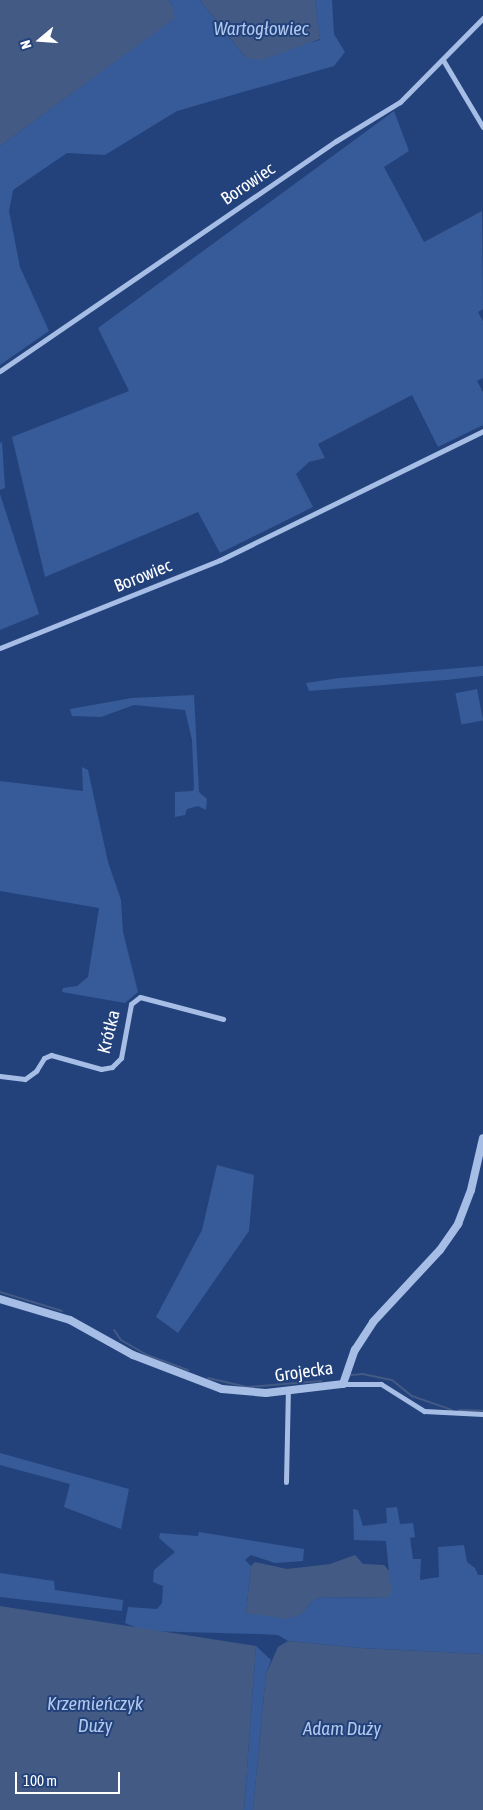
<!DOCTYPE html>
<html>
<head>
<meta charset="utf-8">
<style>
	body { margin:0 }
	#map { position:relative; width:483px; height:1810px; overflow:hidden; background:#23427b; font-family:"Asap Condensed",sans-serif }
	div>[style] { position:absolute }
	[style*='--x'] { left:calc(var(--x)*1px); top:calc(var(--y)*1px); width:calc(var(--w)*1px); rotate:calc(var(--a)*1deg) }
	.green>* { inset:0; background:#365b98; transform-origin:0 0 }
	.water>* { inset:0; background:#435a84 }
	.stream>* { height:2px; margin:-1px; padding:0 1px; transform-origin:1px; border-radius:1px; background:#435a84 }
	.minor>* { height:5px; margin:-2.5px; padding:0 2.5px; transform-origin:2.5px; border-radius:2.5px; background:#a6bde5 }
	.tertiary>* { height:8px; margin:-4px; padding:0 4px; transform-origin:4px; border-radius:4px; background:#a6bde5 }
	span { translate:-50% -50%; white-space:nowrap; text-align:center; line-height:1.15; -webkit-text-stroke:4px #23427b; paint-order:stroke }
	.street-label { font-size:18px; color:#fff }
	.water-label { font-size:19px; color:#b1c8ed; font-style:italic }
	.north { position:absolute; left:15px; top:15px; width:50px; height:50px; -webkit-text-stroke:4px #23427b; paint-order:stroke; rotate:252deg; font-size:14px; font-weight:700; line-height:20px; text-align:center; color:#fff }
	.north::after { content:''; display:block; margin:auto; width:18px; height:22px; background:#fff; clip-path:polygon(50% 0,100% 100%,50% 72%,0 100%) }
	.scale { position:absolute; left:15px; top:1772px; width:105px; height:22px; box-sizing:border-box; border:2px solid #fff; border-top:0; padding-left:6px; font-size:15px; line-height:18px; white-space:nowrap; color:#fff; -webkit-text-stroke:4px #23427b; paint-order:stroke }
</style>
</head>
<body>
<div id="map">
	<div class="green">
		<div style="clip-path:polygon(167px 0,200px 0,246px 58px,320px 40px,315px 0,332px 0,334px 34px,345px 52px,334px 66px,177px 111px,105px 155px,67px 153px,13px 190px,9px 211px,20px 267px,49px 331px,0 365px,0 146px,174px 18px,171px 3px)"></div>
		<div style="clip-path:polygon(394px 111px,409px 151px,384px 167px,424px 242px,482px 211px,483px 309px,478px 312px,483px 321px,483px 378px,477px 381px,483px 392px,483px 425px,438px 447px,412px 395px,318px 444px,325px 458px,309px 462px,296px 474px,313px 507px,220px 553px,198px 512px,45px 577px,12px 437px,129px 391px,98px 328px)"></div>
		<div style="clip-path:polygon(2px 442px,5px 488px,0 490px,0 443px)"></div>
		<div style="clip-path:polygon(0 494px,39px 614px,0 630px)"></div>
		<div style="clip-path:polygon(483px 666px,483px 676px,446px 680px,309px 691px,306px 683px,339px 678px)"></div>
		<div style="left:477px;top:689px;width:32px;height:22px;rotate:79deg"></div>
		<div style="clip-path:polygon(194px 695px,199px 792px,207px 799px,206px 810px,198px 806px,187px 809px,185px 815px,175px 817px,175px 792px,193px 791px,194px 787px,192px 740px,185px 710px,134px 705px,101px 717px,72px 716px,70px 709px,132px 698px)"></div>
		<div style="clip-path:polygon(82px 767px,88px 770px,108px 862px,121px 900px,123px 932px,138px 992px,125px 1003px,62px 992px,63px 988px,77px 986px,88px 977px,99px 908px,0 891px,0 781px,83px 791px)"></div>
		<div style="clip-path:polygon(217px 1165px,254px 1175px,249px 1231px,178px 1333px,156px 1317px,202px 1230px)"></div>
		<div style="clip-path:polygon(0 1453px,129px 1489px,121px 1529px,64px 1507px,70px 1484px,0 1465px)"></div>
		<div style="clip-path:polygon(397px 1507px,400px 1524px,413px 1523px,415px 1537px,410px 1538px,413px 1559px,421px 1559px,420px 1580px,439px 1577px,438px 1547px,464px 1545px,467px 1562px,475px 1568px,478px 1575px,483px 1575px,483px 1654px,360px 1648px,288px 1641px,278px 1635px,260px 1634px,145px 1631px,125px 1623px,128px 1607px,157px 1609px,162px 1603px,163px 1586px,153px 1582px,154px 1570px,175px 1552px,159px 1538px,160px 1533px,198px 1536px,199px 1532px,304px 1549px,303px 1561px,275px 1563px,251px 1555px,245px 1560px,251px 1566px,246px 1613px,302px 1614px,312px 1601px,321px 1597px,387px 1598px,391px 1593px,386px 1541px,354px 1540px,353px 1509px,358px 1510px,363px 1526px,387px 1523px,386px 1508px)"></div>
		<div style="clip-path:polygon(0 1573px,54px 1581px,55px 1590px,123px 1600px,122px 1611px,0 1597px)"></div>
		<div style="clip-path:polygon(256px 1646px,271px 1660px,266px 1674px,253px 1810px,244px 1810px)"></div>
	</div>
	<div class="water">
		<div style="clip-path:polygon(0 0,167px 0,171px 3px,175px 18px,0 146px)"></div>
		<div style="clip-path:polygon(200px 0,315px 0,320px 39px,262px 60px,246px 58px)"></div>
		<div style="clip-path:polygon(355px 1555px,363px 1564px,384px 1565px,389px 1571px,392px 1593px,387px 1598px,321px 1597px,312px 1601px,302px 1614px,287px 1619px,246px 1613px,251px 1566px,255px 1562px,287px 1569px,330px 1564px)"></div>
		<div style="clip-path:polygon(0 1606px,256px 1646px,244px 1810px,0 1810px)"></div>
		<div style="clip-path:polygon(288px 1641px,360px 1648px,483px 1654px,483px 1810px,253px 1810px,266px 1674px,278px 1647px)"></div>
	</div>
	<div class="stream">
		<div style="--x:0;--y:1292;--w:65;--a:17"></div>
		<div style="--x:114;--y:1330;--w:12;--a:55"></div>
		<div style="--x:121;--y:1340;--w:30;--a:30"></div>
		<div style="--x:147;--y:1355;--w:44;--a:20.1"></div>
		<div style="--x:351;--y:1375;--w:12;--a:-5"></div>
		<div style="--x:363;--y:1374;--w:30;--a:12"></div>
		<div style="--x:392;--y:1380;--w:26;--a:39"></div>
		<div style="--x:412;--y:1396;--w:42;--a:19.3"></div>
		<div style="--x:208;--y:1378;--w:40;--a:13"></div>
		<div style="--x:247;--y:1387;--w:74;--a:-4.6"></div>
		<div style="--x:459;--y:1410;--w:24;--a:2"></div>
	</div>
	<div class="minor">
		<div style="--x:443;--y:60;--w:78;--a:59.2"></div>
		<div style="--x:0;--y:371;--w:407;--a:-34.4"></div>
		<div style="--x:336;--y:141;--w:75;--a:-31.4"></div>
		<div style="--x:400;--y:102;--w:118;--a:-45.3"></div>
		<div style="--x:0;--y:648;--w:237;--a:-21.8"></div>
		<div style="--x:220;--y:560;--w:293;--a:-26.1"></div>
		<div style="--x:0;--y:1076;--w:25;--a:7"></div>
		<div style="--x:25;--y:1079;--w:14;--a:-36"></div>
		<div style="--x:36;--y:1071;--w:15;--a:-58"></div>
		<div style="--x:44;--y:1058;--w:8;--a:-23"></div>
		<div style="--x:51;--y:1055;--w:52;--a:15.6"></div>
		<div style="--x:101;--y:1069;--w:11;--a:-10"></div>
		<div style="--x:112;--y:1067;--w:13;--a:-45"></div>
		<div style="--x:121;--y:1058;--w:55;--a:-79.5"></div>
		<div style="--x:131;--y:1004;--w:11;--a:-38"></div>
		<div style="--x:140;--y:997;--w:86;--a:14.8"></div>
		<div style="--x:343;--y:1384;--w:38;--a:0"></div>
		<div style="--x:381;--y:1384;--w:51;--a:32.1"></div>
		<div style="--x:424;--y:1411;--w:59;--a:2.9"></div>
		<div style="--x:286;--y:1482;--w:92;--a:-88.8"></div>
	</div>
	<div class="tertiary">
		<div style="--x:0;--y:1299;--w:73;--a:16.7"></div>
		<div style="--x:70;--y:1320;--w:72;--a:29.1"></div>
		<div style="--x:133;--y:1355;--w:95;--a:20.9"></div>
		<div style="--x:222;--y:1389;--w:44;--a:5.2"></div>
		<div style="--x:266;--y:1393;--w:78;--a:-6.7"></div>
		<div style="--x:343;--y:1384;--w:36;--a:-71"></div>
		<div style="--x:355;--y:1350;--w:33;--a:-57"></div>
		<div style="--x:373;--y:1322;--w:98;--a:-47.1"></div>
		<div style="--x:440;--y:1250;--w:32;--a:-55"></div>
		<div style="--x:458;--y:1224;--w:36;--a:-69"></div>
		<div style="--x:471;--y:1190;--w:53;--a:-77"></div>
	</div>
	<div class="street-label">
		<span style="left:248px;top:184px;rotate:-34deg">Borowiec</span>
		<span style="left:143px;top:576px;rotate:-22deg">Borowiec</span>
		<span style="left:109px;top:1032px;rotate:-76deg">Krótka</span>
		<span style="left:304px;top:1372px;rotate:-8deg">Grojecka</span>
	</div>
	<div class="water-label">
		<span style="left:261px;top:29px">Wartogłowiec</span>
		<span style="left:95px;top:1715px">Krzemieńczyk<br>Duży</span>
		<span style="left:342px;top:1729px">Adam Duży</span>
	</div>
	<div class="north">N</div>
	<div class="scale">100 m</div>
</div>
</body>
</html>
